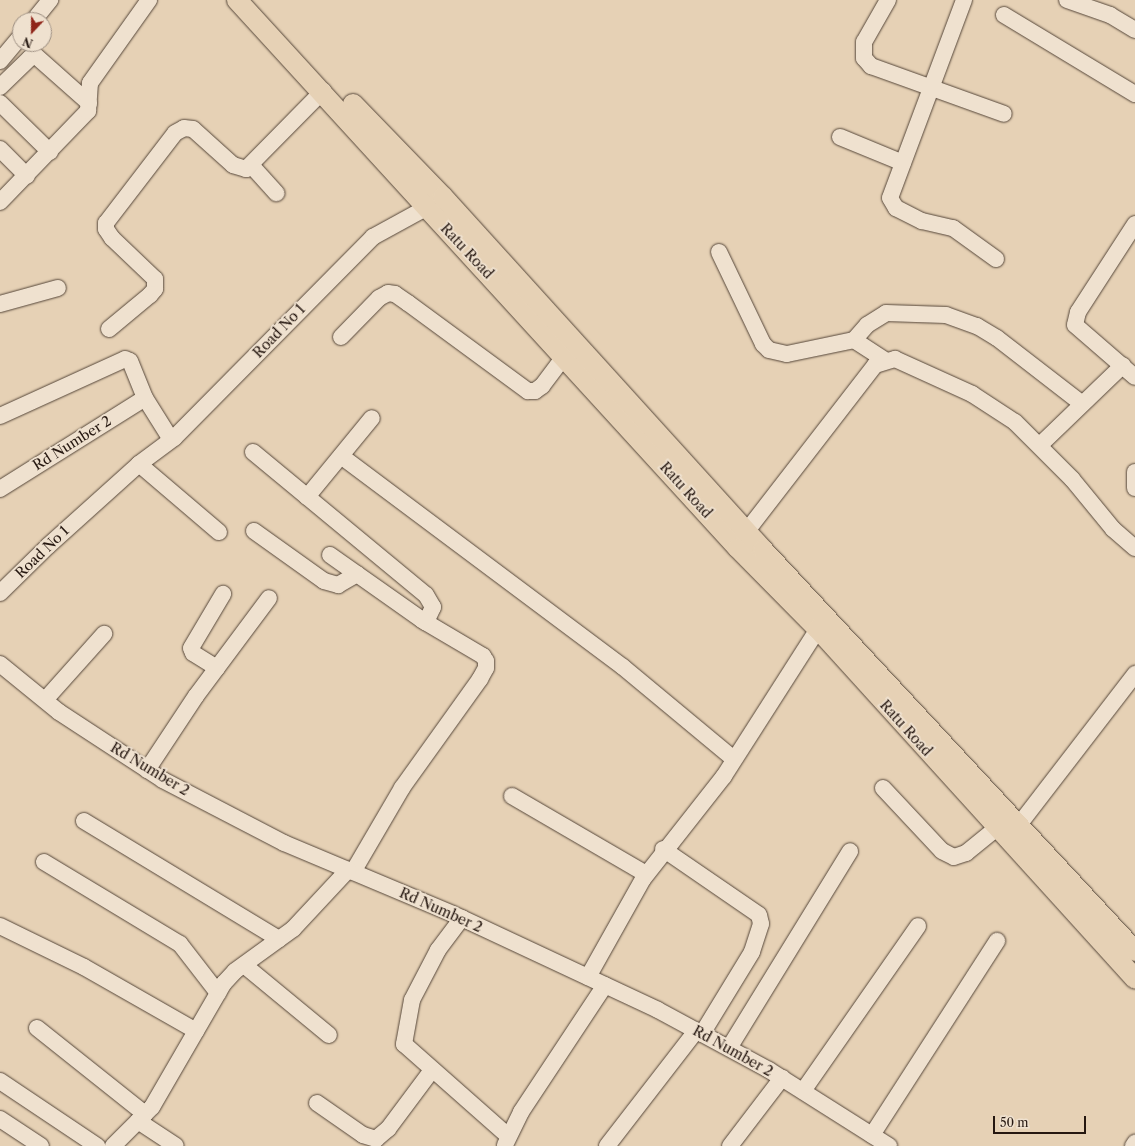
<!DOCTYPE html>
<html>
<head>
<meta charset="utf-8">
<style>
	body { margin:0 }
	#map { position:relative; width:1135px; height:1146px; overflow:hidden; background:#e6d1b5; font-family:"Libre Caslon Text",serif }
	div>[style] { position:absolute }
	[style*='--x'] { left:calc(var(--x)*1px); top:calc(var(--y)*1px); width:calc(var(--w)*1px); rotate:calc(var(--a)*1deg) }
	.roads { filter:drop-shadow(0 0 1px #554639) drop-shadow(0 0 1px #554639) }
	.minor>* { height:16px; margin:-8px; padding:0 8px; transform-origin:8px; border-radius:8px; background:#efe1cf }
	.major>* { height:20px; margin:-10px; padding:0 10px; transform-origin:10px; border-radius:10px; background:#e6d1b5 }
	span { translate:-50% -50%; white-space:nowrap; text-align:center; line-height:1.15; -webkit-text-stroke:3.5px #efe1cf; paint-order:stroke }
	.street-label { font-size:14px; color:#251710 }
	.north { position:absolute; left:12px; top:12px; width:40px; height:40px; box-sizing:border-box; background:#efe1cf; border:1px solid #9e9083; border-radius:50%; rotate:202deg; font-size:11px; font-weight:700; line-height:16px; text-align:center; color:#251710 }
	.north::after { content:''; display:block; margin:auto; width:14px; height:18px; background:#8f2418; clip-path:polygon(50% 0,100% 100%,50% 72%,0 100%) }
	.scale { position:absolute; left:993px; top:1116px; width:93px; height:18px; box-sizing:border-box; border:2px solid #251710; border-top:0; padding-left:5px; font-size:12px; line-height:14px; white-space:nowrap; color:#251710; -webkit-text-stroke:3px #efe1cf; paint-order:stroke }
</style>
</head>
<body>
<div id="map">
	<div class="roads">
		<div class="minor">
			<div style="--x:888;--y:0;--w:48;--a:119.7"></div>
			<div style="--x:864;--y:42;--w:16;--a:90"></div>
			<div style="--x:864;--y:58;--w:11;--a:49"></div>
			<div style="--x:871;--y:66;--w:141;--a:19.8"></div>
			<div style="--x:964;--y:0;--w:211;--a:110.5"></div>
			<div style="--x:890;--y:198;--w:12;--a:59"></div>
			<div style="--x:896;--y:208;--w:29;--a:27"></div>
			<div style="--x:922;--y:221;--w:32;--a:13"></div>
			<div style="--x:953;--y:228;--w:53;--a:35.8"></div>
			<div style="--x:1067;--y:0;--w:46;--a:19.2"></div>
			<div style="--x:1110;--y:15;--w:29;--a:31"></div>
			<div style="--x:1004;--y:15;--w:153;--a:31.1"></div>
			<div style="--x:34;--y:20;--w:26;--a:-51"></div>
			<div style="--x:0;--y:61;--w:31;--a:-50"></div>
			<div style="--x:0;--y:87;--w:42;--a:-44"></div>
			<div style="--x:30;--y:58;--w:6;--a:-18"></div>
			<div style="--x:36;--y:56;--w:71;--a:41.6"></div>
			<div style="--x:0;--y:103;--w:70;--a:44.4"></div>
			<div style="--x:840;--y:137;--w:68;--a:22.4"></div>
			<div style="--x:0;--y:149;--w:38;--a:45"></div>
			<div style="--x:251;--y:165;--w:38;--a:48"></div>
			<div style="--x:0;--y:202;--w:127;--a:-46"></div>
			<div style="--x:88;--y:111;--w:28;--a:-86"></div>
			<div style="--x:90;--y:83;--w:102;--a:-54.6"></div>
			<div style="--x:1135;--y:224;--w:105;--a:122.9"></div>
			<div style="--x:1078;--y:312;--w:13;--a:103"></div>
			<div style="--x:1075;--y:325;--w:79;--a:40.9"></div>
			<div style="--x:719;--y:252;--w:102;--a:64.4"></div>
			<div style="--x:763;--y:344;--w:8;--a:45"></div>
			<div style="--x:769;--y:350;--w:18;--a:13"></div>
			<div style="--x:787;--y:354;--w:68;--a:-11.8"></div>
			<div style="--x:854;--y:340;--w:37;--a:33"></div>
			<div style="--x:0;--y:304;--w:60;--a:-15.4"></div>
			<div style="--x:109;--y:329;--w:53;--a:-39.7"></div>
			<div style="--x:150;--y:295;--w:8;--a:-50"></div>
			<div style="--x:155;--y:289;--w:10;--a:-90"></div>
			<div style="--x:155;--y:279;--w:59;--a:-136.4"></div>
			<div style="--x:112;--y:238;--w:11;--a:-124"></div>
			<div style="--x:106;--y:229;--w:6;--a:-90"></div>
			<div style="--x:106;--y:223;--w:113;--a:-52.5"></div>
			<div style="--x:175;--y:133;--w:10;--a:-29"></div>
			<div style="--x:184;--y:128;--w:9;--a:6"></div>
			<div style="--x:193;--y:129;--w:54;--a:42"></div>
			<div style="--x:233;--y:165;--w:14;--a:17"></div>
			<div style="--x:246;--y:169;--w:110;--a:-45.4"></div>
			<div style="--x:341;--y:337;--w:54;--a:-45.7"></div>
			<div style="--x:379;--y:298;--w:10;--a:-29"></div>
			<div style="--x:388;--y:293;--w:7;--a:8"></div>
			<div style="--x:395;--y:294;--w:16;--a:35"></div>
			<div style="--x:408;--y:303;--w:149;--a:36.3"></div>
			<div style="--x:528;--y:391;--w:7;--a:0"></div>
			<div style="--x:535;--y:391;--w:9;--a:-36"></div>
			<div style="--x:542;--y:386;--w:38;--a:-53"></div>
			<div style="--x:854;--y:340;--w:20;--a:-49"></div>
			<div style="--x:867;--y:325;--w:22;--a:-32"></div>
			<div style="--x:886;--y:313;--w:60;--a:1.9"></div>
			<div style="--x:946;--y:315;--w:33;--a:20"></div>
			<div style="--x:977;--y:326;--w:23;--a:31"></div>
			<div style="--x:997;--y:338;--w:106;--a:37.7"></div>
			<div style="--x:0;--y:416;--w:137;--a:-24.5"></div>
			<div style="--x:125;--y:359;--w:5;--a:22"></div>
			<div style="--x:130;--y:361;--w:40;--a:68"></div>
			<div style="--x:145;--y:398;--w:47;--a:58"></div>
			<div style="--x:1040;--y:445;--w:115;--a:-43.9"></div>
			<div style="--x:253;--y:452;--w:224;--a:39.6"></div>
			<div style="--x:426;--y:595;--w:14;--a:60"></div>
			<div style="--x:433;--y:607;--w:17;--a:115"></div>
			<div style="--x:341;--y:456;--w:352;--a:36.8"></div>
			<div style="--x:623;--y:667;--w:144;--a:39.7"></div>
			<div style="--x:139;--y:464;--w:44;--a:-36.6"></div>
			<div style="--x:174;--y:438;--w:283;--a:-45.3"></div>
			<div style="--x:373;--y:237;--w:73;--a:-28.7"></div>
			<div style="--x:1135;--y:472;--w:16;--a:90"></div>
			<div style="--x:0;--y:489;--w:171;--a:-32.1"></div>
			<div style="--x:307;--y:497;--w:102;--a:-50.6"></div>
			<div style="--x:254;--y:531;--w:86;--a:35.5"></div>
			<div style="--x:324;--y:581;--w:15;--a:16"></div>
			<div style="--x:338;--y:585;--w:22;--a:-30"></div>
			<div style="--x:746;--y:532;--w:211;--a:-52.3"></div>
			<div style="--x:875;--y:365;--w:21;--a:-17"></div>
			<div style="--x:895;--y:359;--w:85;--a:24.4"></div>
			<div style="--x:972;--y:394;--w:51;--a:33.1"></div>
			<div style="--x:1015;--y:422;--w:81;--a:45"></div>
			<div style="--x:1072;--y:479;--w:65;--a:50.6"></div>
			<div style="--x:1113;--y:529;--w:29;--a:41"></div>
			<div style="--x:330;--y:555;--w:113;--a:35.2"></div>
			<div style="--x:422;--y:620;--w:71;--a:30.5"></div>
			<div style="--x:483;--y:656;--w:6;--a:59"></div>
			<div style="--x:486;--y:661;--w:7;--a:90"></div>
			<div style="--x:486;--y:668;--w:13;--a:119"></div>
			<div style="--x:480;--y:679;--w:134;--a:125.6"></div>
			<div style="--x:402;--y:788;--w:97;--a:120.3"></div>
			<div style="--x:0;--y:593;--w:67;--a:-44.4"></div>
			<div style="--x:48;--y:546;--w:122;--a:-42"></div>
			<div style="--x:139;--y:464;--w:105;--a:40.4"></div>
			<div style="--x:0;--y:664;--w:76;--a:39.1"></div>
			<div style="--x:59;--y:712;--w:124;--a:33.2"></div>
			<div style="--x:163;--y:780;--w:136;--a:27.5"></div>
			<div style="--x:284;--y:843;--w:183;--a:22.8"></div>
			<div style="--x:453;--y:914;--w:226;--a:25.1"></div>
			<div style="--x:658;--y:1010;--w:126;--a:28.4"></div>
			<div style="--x:769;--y:1070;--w:142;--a:32.3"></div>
			<div style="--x:217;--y:668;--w:28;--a:-148"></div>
			<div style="--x:193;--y:653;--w:5;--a:-112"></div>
			<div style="--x:191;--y:648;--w:63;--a:-59.3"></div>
			<div style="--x:45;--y:700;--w:89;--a:-48.2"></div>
			<div style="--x:147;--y:770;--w:89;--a:-56.5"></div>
			<div style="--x:196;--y:696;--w:122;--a:-53.3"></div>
			<div style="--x:883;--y:788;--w:86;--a:46.9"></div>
			<div style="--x:942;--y:851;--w:13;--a:27"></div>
			<div style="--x:954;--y:857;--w:13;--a:-18"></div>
			<div style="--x:966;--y:853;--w:38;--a:-39"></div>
			<div style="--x:512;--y:796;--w:155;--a:30.2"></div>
			<div style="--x:84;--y:821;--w:228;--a:31.2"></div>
			<div style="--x:1018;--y:826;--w:192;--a:-52.4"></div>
			<div style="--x:663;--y:849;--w:116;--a:34.5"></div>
			<div style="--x:759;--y:915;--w:9;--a:77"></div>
			<div style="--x:761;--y:924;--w:29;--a:108"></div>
			<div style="--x:752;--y:952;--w:96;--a:121.4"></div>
			<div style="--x:44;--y:862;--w:159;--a:31.1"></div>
			<div style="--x:180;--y:944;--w:62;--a:52.2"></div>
			<div style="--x:462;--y:918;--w:40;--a:127"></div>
			<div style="--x:438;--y:950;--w:56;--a:117.5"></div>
			<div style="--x:412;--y:1000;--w:45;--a:100.3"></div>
			<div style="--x:404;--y:1044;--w:139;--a:41.5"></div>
			<div style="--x:0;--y:926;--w:93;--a:26"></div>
			<div style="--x:84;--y:967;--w:129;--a:29.7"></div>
			<div style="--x:244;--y:965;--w:110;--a:39.5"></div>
			<div style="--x:588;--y:977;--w:112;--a:-60.7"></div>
			<div style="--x:643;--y:879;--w:131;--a:-51.8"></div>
			<div style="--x:724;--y:776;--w:174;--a:-57.4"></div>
			<div style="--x:37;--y:1028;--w:138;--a:38.5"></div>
			<div style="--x:729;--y:1048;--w:231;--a:-58.4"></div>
			<div style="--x:0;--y:1081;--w:117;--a:33.8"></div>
			<div style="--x:803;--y:1091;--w:201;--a:-55.1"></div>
			<div style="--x:317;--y:1103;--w:56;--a:34.8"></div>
			<div style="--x:363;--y:1135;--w:14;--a:17"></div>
			<div style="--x:376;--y:1139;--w:16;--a:-40"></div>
			<div style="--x:388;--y:1129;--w:74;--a:-53.3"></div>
			<div style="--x:0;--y:1119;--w:49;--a:33.4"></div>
			<div style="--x:138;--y:1121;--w:45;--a:33.3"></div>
			<div style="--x:872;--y:1135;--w:231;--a:-57.2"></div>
			<div style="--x:505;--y:1145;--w:37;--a:-64"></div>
			<div style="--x:521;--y:1112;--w:152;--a:-56.5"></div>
			<div style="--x:113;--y:1146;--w:55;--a:-45"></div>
			<div style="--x:152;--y:1107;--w:143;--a:-59.9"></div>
			<div style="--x:224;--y:983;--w:16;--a:-47"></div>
			<div style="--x:235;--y:971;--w:72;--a:-35.9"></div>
			<div style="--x:293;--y:929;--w:81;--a:-47"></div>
			<div style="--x:607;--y:1146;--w:145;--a:-52.3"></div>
			<div style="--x:730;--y:1146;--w:86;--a:-52.6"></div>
			<div style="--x:1133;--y:1146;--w:4;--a:-56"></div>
		</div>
		<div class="major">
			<div style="--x:237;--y:0;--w:742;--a:47.57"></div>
			<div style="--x:738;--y:548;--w:114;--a:45.4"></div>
			<div style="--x:818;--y:629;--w:472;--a:47.8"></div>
			<div style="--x:353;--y:104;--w:129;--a:45.9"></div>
			<div style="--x:443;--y:197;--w:476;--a:47.8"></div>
			<div style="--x:763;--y:550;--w:547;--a:47.15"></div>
		</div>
	</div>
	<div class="street-label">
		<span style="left:467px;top:251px;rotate:47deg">Ratu Road</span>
		<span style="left:279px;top:331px;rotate:-46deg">Road No 1</span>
		<span style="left:72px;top:443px;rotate:-32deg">Rd Number 2</span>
		<span style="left:686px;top:490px;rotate:48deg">Ratu Road</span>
		<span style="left:42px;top:552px;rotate:-44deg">Road No 1</span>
		<span style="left:906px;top:728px;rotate:48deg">Ratu Road</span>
		<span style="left:150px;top:769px;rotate:31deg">Rd Number 2</span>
		<span style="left:441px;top:910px;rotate:24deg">Rd Number 2</span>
		<span style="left:733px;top:1051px;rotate:29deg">Rd Number 2</span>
	</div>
	<div class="north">N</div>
	<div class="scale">50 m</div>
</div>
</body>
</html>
